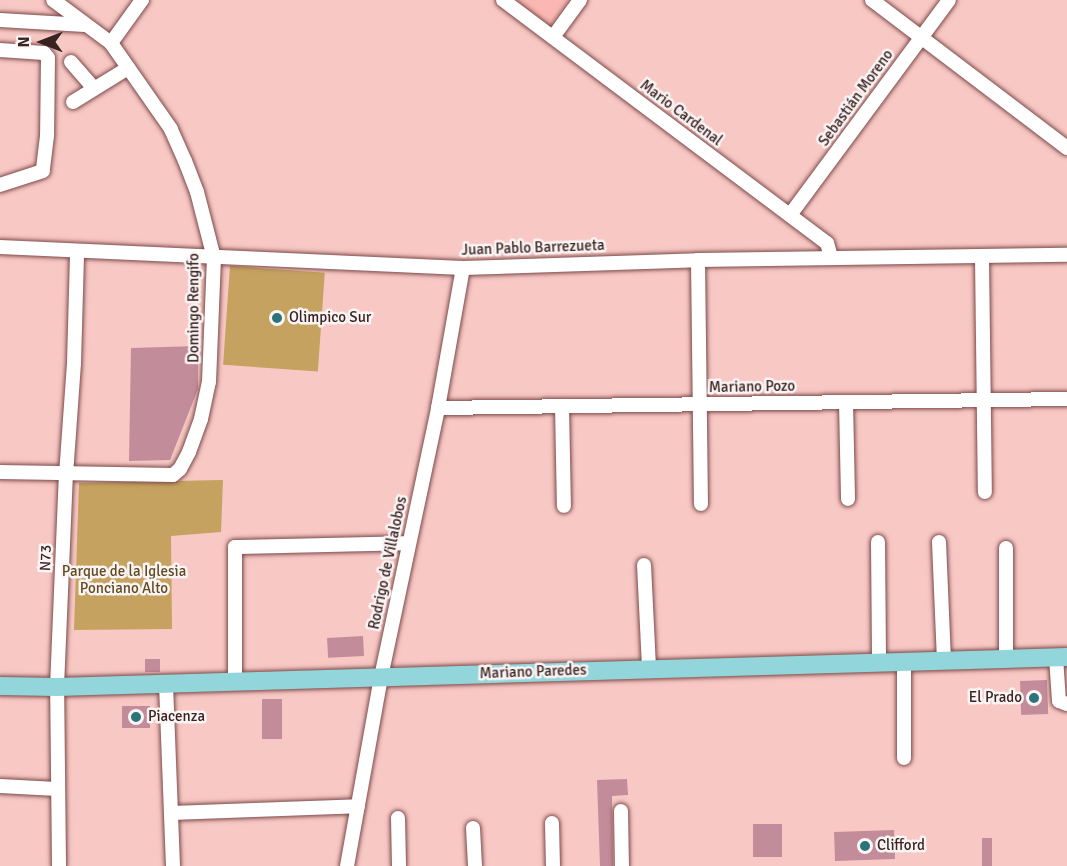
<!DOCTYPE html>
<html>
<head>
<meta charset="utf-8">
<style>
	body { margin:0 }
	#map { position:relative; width:1067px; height:866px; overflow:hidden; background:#f8c8c5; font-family:Signika,sans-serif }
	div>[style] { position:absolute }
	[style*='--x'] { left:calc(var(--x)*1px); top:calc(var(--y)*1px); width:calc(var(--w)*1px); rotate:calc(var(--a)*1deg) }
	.built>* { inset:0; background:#fab7b3 }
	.green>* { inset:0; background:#c5a25f; transform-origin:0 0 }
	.building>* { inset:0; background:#c38c9a; transform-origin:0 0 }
	.roads { filter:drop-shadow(0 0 2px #7c4a48) drop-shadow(0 0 2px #7c4a48) }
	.minor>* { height:14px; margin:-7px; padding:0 7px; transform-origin:7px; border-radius:7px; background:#fff }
	.major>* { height:18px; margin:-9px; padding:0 9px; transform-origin:9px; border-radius:9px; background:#92d6dc }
	.dots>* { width:16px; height:16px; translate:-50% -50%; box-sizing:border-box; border:3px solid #fbf4f4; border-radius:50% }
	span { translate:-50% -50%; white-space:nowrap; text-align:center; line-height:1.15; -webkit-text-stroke:5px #fbf4f4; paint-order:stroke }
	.street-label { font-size:15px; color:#392322 }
	.poi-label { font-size:15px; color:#392322 }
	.left { translate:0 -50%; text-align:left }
	.right { translate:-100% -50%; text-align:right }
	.park-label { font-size:15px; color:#614b22 }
	.north { position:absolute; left:12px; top:12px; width:60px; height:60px; -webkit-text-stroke:4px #fbf4f4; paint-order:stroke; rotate:270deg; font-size:16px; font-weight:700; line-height:24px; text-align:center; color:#392322 }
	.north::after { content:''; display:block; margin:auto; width:21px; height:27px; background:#392322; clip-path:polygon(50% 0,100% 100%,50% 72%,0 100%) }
</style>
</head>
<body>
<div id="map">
	<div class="built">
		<div style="clip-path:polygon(512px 0,569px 0,549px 28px)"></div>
	</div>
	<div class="green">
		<div style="left:230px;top:266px;width:95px;height:99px;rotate:4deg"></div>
		<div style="clip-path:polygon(223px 480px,221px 532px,171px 536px,172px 629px,74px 630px,79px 483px)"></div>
	</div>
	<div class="building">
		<div style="clip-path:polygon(198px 346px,198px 389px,170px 460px,129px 461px,131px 348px)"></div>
		<div style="left:363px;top:636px;width:20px;height:36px;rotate:87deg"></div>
		<div style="left:145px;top:659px;width:15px;height:13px"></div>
		<div style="left:1047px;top:680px;width:34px;height:27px;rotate:88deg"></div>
		<div style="left:262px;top:699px;width:20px;height:40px"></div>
		<div style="left:122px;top:706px;width:28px;height:22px"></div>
		<div style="clip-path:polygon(627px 779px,628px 795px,612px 796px,613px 866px,600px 866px,597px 780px)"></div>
		<div style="left:753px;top:824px;width:29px;height:33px"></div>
		<div style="left:894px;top:830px;width:29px;height:60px;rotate:88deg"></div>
		<div style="left:982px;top:838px;width:10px;height:28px"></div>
	</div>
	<div class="roads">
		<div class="minor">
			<div style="--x:503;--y:0;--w:405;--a:36.9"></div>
			<div style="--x:827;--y:243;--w:15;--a:74"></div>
			<div style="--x:872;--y:0;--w:245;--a:37.2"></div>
			<div style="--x:0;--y:20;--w:85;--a:3.4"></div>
			<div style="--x:553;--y:37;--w:46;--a:-53.9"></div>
			<div style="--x:111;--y:43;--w:53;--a:-54.2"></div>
			<div style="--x:0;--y:50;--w:44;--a:3.9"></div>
			<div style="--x:44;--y:53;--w:6;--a:51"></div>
			<div style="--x:48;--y:58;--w:78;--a:90.7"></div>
			<div style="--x:47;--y:136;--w:35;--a:97"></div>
			<div style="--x:43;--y:171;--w:45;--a:162"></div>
			<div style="--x:71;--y:62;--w:35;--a:49"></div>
			<div style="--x:73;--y:102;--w:65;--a:-31.7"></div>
			<div style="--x:790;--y:215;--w:267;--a:-53.5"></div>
			<div style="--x:0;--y:247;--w:463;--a:2.6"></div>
			<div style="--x:463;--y:268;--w:235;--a:-1.9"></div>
			<div style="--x:698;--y:260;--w:369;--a:-0.8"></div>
			<div style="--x:982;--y:257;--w:235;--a:89.3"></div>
			<div style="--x:698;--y:260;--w:244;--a:89.3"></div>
			<div style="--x:846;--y:402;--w:97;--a:88.8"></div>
			<div style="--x:562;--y:406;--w:100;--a:88.9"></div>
			<div style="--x:438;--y:408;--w:629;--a:-0.82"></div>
			<div style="--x:0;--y:472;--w:173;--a:1"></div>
			<div style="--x:173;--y:475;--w:9;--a:-41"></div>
			<div style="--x:180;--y:469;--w:19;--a:-62"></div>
			<div style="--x:189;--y:452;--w:35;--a:-70"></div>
			<div style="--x:201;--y:419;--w:38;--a:-78"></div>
			<div style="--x:209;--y:382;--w:124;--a:-87.7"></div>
			<div style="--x:214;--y:258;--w:68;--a:-104.4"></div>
			<div style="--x:197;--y:192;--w:33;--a:-111"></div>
			<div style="--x:185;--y:161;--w:35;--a:-114"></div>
			<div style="--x:171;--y:129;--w:105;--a:-124.9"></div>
			<div style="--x:111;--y:43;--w:72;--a:-143.4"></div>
			<div style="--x:878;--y:542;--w:120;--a:89.5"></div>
			<div style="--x:939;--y:542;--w:119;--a:87.6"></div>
			<div style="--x:1006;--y:548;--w:111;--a:90"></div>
			<div style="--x:644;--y:565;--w:104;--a:87.2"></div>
			<div style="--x:1056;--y:657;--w:44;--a:86.1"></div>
			<div style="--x:1059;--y:701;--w:9;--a:21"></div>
			<div style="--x:904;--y:662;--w:96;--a:90"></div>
			<div style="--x:235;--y:681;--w:134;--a:-90"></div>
			<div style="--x:235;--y:547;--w:173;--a:-1.3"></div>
			<div style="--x:166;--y:684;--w:182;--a:87.8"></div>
			<div style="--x:0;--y:786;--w:57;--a:3"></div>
			<div style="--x:621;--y:811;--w:55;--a:89"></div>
			<div style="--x:171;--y:813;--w:187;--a:-2.1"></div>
			<div style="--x:398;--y:818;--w:48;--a:88.8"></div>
			<div style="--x:552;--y:823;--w:43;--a:88.7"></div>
			<div style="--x:473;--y:828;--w:38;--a:87"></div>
			<div style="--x:59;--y:866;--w:179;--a:-90.6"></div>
			<div style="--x:57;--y:687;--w:212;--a:-87.6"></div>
			<div style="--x:66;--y:475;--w:112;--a:-85.9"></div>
			<div style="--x:74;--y:363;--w:110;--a:-88.4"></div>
			<div style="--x:347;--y:866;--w:192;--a:-79.8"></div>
			<div style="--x:381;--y:677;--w:275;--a:-78"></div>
			<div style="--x:438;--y:408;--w:142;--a:-79.9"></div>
		</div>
		<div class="major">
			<div style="--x:0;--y:686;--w:57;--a:1"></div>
			<div style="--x:57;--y:687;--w:1010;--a:-1.7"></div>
		</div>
	</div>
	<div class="dots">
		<div style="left:277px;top:318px;background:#2b747a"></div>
		<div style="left:1034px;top:698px;background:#2b747a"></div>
		<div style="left:136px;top:717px;background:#2b747a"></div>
		<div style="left:865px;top:846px;background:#2b747a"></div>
	</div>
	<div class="street-label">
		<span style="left:856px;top:98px;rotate:-54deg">Sebastián Moreno</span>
		<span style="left:681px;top:113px;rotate:37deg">Mario Cardenal</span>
		<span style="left:533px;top:248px;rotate:-2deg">Juan Pablo Barrezueta</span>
		<span style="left:194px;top:308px;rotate:-90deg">Domingo Rengifo</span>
		<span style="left:752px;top:387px;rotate:-1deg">Mariano Pozo</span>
		<span style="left:46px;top:558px;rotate:-88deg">N73</span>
		<span style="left:388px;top:563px;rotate:-78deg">Rodrigo de Villalobos</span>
		<span style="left:533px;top:672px;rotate:-2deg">Mariano Paredes</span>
	</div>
	<div class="poi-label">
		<span class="left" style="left:289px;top:318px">Olimpico Sur</span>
		<span class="right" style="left:1022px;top:698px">El Prado</span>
		<span class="left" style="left:148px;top:717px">Piacenza</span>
		<span class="left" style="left:877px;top:846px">Clifford</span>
	</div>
	<div class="park-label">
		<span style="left:124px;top:580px">Parque de la Iglesia<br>Ponciano Alto</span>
	</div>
	<div class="north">N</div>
</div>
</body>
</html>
